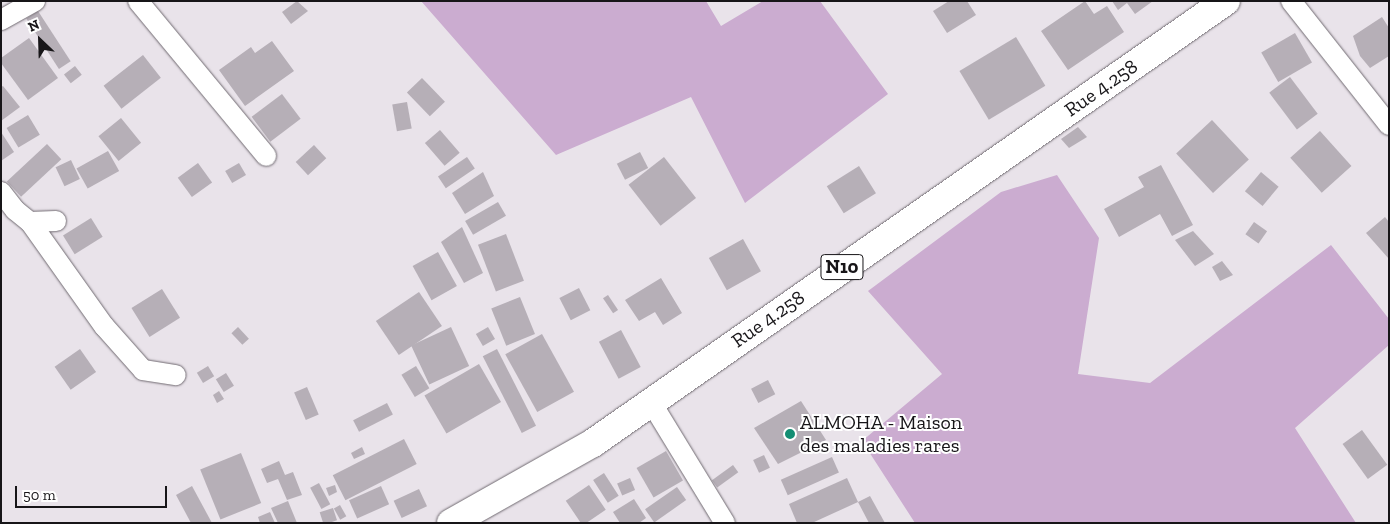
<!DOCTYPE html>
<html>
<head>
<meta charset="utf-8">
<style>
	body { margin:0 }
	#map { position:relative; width:1390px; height:524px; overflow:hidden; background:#e9e3ea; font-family:"Zilla Slab",serif }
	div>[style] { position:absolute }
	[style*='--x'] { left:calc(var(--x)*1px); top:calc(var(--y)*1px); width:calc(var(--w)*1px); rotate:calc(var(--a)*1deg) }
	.green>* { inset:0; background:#cbacd0 }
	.building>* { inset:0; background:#b6afb7; transform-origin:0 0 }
	.roads { filter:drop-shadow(0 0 1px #706a71) drop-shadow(0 0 1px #706a71) }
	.minor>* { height:20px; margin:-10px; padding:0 10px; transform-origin:10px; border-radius:10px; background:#fff }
	.trunk>* { height:28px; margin:-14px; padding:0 14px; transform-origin:14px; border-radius:14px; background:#fff }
	.dots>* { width:14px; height:14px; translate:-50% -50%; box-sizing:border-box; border:2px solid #fff; border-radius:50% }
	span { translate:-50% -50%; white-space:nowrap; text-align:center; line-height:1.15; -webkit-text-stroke:4px #fff; paint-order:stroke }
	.shield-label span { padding:1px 4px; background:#fff; border:1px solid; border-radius:4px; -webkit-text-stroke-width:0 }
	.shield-label { font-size:19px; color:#171518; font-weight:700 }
	.street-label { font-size:20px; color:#171518 }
	.poi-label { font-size:20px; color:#171518 }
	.left { translate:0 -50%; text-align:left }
	.frame { position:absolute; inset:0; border:2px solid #171518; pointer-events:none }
	.north { position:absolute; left:15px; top:15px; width:50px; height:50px; -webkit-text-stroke:4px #fff; paint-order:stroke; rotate:336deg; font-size:14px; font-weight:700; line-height:20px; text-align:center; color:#171518 }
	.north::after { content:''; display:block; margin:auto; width:18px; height:22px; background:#171518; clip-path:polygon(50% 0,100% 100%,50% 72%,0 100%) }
	.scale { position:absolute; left:15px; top:486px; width:152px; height:22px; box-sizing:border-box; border:2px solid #171518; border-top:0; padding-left:6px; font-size:15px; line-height:18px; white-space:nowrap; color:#171518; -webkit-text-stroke:4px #fff; paint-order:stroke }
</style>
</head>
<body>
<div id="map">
	<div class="green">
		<div style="clip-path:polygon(421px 1px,706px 1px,721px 26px,763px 1px,820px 1px,888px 94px,745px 203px,691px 97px,556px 155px)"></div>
		<div style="clip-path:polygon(1057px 175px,1099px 238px,1078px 374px,1150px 383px,1331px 245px,1389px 319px,1389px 345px,1295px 428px,1356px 523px,915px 523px,862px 441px,942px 374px,868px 291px,1001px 192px)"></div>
	</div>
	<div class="building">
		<div style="clip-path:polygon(297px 1px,308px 11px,291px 24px,282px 12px)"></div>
		<div style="clip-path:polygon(949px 1px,967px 1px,976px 15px,947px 33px,933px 11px)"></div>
		<div style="clip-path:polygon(1085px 1px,1094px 14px,1107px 6px,1124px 32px,1068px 70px,1041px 31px)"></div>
		<div style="clip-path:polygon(1112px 1px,1153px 1px,1135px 14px,1127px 3px,1118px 10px)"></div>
		<div style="left:38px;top:11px;width:60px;height:14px;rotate:57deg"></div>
		<div style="clip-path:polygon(1382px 17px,1389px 28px,1389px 56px,1370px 68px,1360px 56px,1353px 36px)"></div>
		<div style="left:1295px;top:33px;width:34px;height:39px;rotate:60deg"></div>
		<div style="left:1016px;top:37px;width:57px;height:66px;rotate:59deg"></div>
		<div style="clip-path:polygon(29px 38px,58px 78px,28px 100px,1px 63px,1px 58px)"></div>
		<div style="clip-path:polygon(272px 41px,294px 71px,245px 106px,219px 70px,251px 47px,255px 53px)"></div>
		<div style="left:143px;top:55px;width:29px;height:50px;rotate:52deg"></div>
		<div style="left:75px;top:66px;width:11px;height:14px;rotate:52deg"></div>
		<div style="left:1290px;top:77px;width:46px;height:26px;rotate:53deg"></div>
		<div style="left:422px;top:78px;width:33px;height:21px;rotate:46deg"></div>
		<div style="clip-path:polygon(3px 86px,20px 107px,1px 121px,1px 87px)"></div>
		<div style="left:282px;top:94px;width:31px;height:38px;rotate:53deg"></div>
		<div style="left:407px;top:102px;width:27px;height:15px;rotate:80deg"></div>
		<div style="left:28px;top:115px;width:23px;height:25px;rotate:59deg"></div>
		<div style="left:121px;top:118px;width:32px;height:29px;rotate:51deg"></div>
		<div style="left:1212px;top:120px;width:54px;height:49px;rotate:47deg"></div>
		<div style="clip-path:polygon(1078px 127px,1087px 137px,1069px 148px,1061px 139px)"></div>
		<div style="left:440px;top:130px;width:30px;height:20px;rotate:49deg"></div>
		<div style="left:1320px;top:131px;width:47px;height:40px;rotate:48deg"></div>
		<div style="clip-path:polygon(1px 132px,14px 152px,1px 161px)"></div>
		<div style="left:47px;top:144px;width:21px;height:55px;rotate:47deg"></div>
		<div style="left:314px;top:145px;width:18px;height:25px;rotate:47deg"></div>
		<div style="left:108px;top:151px;width:23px;height:36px;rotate:61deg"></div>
		<div style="left:640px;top:152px;width:18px;height:26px;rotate:63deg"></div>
		<div style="left:467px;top:157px;width:14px;height:35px;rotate:56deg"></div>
		<div style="left:664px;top:157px;width:52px;height:45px;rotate:52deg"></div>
		<div style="left:71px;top:160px;width:21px;height:17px;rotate:65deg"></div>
		<div style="left:198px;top:163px;width:24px;height:25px;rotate:54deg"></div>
		<div style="left:239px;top:163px;width:14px;height:16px;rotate:60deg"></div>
		<div style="clip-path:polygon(1161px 165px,1193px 225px,1172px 236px,1160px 214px,1119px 237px,1104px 209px,1144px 187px,1138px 177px)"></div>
		<div style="left:859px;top:166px;width:32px;height:38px;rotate:58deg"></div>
		<div style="clip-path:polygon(483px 172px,494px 196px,465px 214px,452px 193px)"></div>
		<div style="left:1261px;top:172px;width:23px;height:25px;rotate:40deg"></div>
		<div style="left:498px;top:202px;width:16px;height:38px;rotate:60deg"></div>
		<div style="clip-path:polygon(1385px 217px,1389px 222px,1389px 259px,1366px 233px)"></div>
		<div style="left:91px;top:218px;width:22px;height:33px;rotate:58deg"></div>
		<div style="left:1254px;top:222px;width:16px;height:15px;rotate:35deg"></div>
		<div style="clip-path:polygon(462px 227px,483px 273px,464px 283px,441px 242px)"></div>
		<div style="clip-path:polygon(1193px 231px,1214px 254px,1195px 266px,1175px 240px)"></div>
		<div style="left:506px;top:234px;width:50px;height:30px;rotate:69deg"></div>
		<div style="left:743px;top:239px;width:37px;height:39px;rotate:61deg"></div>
		<div style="left:438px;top:252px;width:39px;height:29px;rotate:61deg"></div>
		<div style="clip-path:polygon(1222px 261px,1233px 275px,1220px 281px,1212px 267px)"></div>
		<div style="clip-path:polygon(661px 278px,682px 313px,663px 325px,655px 312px,639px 321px,625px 300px)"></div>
		<div style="left:579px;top:288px;width:25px;height:22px;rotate:63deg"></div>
		<div style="left:162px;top:289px;width:34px;height:36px;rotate:58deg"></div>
		<div style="left:419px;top:292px;width:41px;height:52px;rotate:56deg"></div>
		<div style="left:608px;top:295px;width:18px;height:6px;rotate:56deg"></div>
		<div style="left:520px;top:297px;width:40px;height:31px;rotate:68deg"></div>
		<div style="left:238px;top:327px;width:16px;height:9px;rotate:47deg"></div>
		<div style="left:451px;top:327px;width:43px;height:44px;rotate:65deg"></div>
		<div style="left:488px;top:327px;width:14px;height:14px;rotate:60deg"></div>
		<div style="left:621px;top:330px;width:42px;height:25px;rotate:62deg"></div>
		<div style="left:542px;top:334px;width:66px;height:42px;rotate:61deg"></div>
		<div style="left:80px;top:349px;width:28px;height:31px;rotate:55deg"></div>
		<div style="left:497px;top:349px;width:86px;height:16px;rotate:63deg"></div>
		<div style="left:479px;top:364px;width:44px;height:63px;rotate:60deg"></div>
		<div style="left:208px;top:366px;width:12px;height:13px;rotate:59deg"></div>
		<div style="left:416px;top:366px;width:26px;height:17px;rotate:59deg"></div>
		<div style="left:226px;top:373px;width:15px;height:12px;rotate:58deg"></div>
		<div style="left:768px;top:380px;width:16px;height:19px;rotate:63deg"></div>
		<div style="left:307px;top:387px;width:30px;height:14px;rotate:67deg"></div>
		<div style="clip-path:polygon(219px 391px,224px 399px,217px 403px,213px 395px)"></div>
		<div style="clip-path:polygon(801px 401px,826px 440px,778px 464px,754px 428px)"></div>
		<div style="left:387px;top:403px;width:13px;height:38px;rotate:63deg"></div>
		<div style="left:1362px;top:430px;width:43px;height:24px;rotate:54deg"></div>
		<div style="left:404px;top:439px;width:28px;height:80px;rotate:63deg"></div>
		<div style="clip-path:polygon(362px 447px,365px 454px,354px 459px,351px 453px)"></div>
		<div style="left:666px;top:451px;width:34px;height:34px;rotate:60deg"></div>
		<div style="left:241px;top:453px;width:54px;height:44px;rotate:68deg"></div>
		<div style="left:764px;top:455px;width:14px;height:12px;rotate:65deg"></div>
		<div style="left:832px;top:457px;width:17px;height:56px;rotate:66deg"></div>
		<div style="clip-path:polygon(279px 461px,285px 475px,293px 472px,302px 495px,287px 500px,278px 479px,267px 483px,261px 469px)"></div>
		<div style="left:733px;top:465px;width:9px;height:26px;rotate:54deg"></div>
		<div style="left:604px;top:473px;width:27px;height:13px;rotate:57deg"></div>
		<div style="left:630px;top:478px;width:13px;height:14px;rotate:67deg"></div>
		<div style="clip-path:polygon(847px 478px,858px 502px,812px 523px,797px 523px,789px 504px)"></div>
		<div style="left:319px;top:483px;width:24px;height:10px;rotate:62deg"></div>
		<div style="clip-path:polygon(335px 485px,337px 492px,329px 496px,326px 488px)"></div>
		<div style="left:589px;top:485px;width:30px;height:28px;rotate:56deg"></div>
		<div style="clip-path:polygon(192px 486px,212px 523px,191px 523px,176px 495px)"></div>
		<div style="left:381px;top:486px;width:20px;height:35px;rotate:66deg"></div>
		<div style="left:677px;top:487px;width:16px;height:39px;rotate:55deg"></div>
		<div style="left:419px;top:489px;width:19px;height:28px;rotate:65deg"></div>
		<div style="clip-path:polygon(870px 496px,885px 523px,869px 523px,858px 502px)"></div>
		<div style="clip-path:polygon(634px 499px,646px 518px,639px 523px,620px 523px,613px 512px)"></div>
		<div style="clip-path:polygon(288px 501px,297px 523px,278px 523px,271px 508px)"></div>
		<div style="left:340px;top:505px;width:13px;height:7px;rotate:61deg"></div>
		<div style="left:333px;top:508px;width:13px;height:14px;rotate:72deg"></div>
		<div style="clip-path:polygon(270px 512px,275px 523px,260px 523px,258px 517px)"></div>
	</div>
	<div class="roads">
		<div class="minor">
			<div style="--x:138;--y:1;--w:201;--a:50.4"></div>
			<div style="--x:1291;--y:1;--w:158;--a:51.7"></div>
			<div style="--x:1;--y:20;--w:39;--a:-29"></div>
			<div style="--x:1;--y:192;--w:23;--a:52"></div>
			<div style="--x:15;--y:210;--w:19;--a:39"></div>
			<div style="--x:30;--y:222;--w:26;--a:-2"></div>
			<div style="--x:30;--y:222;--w:128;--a:54.6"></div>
			<div style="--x:104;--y:326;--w:59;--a:48.4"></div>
			<div style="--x:143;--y:370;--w:33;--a:9"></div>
			<div style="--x:651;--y:402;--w:142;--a:58.6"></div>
		</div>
		<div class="trunk">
			<div style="--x:451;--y:523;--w:163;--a:-29.4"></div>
			<div style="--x:593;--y:443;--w:772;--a:-34.93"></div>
		</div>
	</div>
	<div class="dots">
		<div style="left:790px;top:434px;background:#138e73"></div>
	</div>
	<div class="shield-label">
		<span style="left:842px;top:267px">N10</span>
	</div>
	<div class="street-label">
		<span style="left:1101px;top:88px;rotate:-35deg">Rue 4.258</span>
		<span style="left:768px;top:319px;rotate:-35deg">Rue 4.258</span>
	</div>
	<div class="poi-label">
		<span class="left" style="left:800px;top:434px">ALMOHA - Maison<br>des maladies rares</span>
	</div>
	<div class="frame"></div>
	<div class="north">N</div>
	<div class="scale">50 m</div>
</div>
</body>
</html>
